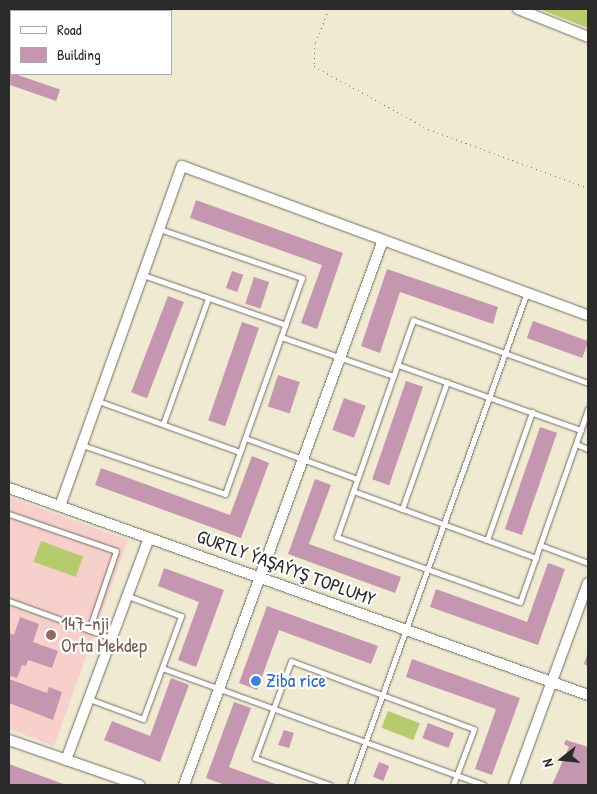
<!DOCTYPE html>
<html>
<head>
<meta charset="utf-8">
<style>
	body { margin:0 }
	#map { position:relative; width:597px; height:794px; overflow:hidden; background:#efead1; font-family:"Patrick Hand",sans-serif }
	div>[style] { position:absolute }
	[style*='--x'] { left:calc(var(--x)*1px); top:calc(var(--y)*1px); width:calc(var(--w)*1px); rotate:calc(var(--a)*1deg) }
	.built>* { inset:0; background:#f7d0cc }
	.green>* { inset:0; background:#b6ca6e; transform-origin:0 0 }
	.building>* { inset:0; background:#c596af; transform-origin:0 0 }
	.path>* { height:1px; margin-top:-0.5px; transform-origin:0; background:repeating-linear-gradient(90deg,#706e65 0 1px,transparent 0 5px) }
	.roads { filter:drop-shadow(0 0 1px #706e65) drop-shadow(0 0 1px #706e65) }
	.lane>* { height:5px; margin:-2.5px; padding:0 2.5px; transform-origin:2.5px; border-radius:2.5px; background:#fff }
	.street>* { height:10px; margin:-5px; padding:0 5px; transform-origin:5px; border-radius:5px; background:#fff }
	.dots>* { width:14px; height:14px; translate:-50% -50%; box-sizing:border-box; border:2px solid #fff; border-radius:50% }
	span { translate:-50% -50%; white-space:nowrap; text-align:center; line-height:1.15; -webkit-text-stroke:4.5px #fff; paint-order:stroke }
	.street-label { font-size:19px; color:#2b2b2b }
	.education-label { font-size:19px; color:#785e54 }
	.left { translate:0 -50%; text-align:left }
	.shop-label { font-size:19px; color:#366cbe }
	.frame { position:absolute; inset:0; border:10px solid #2b2b2b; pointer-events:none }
	.legend { position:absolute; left:10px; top:10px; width:162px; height:65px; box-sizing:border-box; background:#fff; border:1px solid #aaa; margin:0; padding:6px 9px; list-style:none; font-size:15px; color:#2b2b2b }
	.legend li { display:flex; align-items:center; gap:10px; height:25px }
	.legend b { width:25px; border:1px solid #aaa }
	.north { position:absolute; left:537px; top:734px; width:50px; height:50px; -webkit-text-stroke:4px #fff; paint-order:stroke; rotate:254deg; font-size:14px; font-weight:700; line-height:20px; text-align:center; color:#2b2b2b }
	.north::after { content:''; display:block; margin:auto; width:18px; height:22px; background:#2b2b2b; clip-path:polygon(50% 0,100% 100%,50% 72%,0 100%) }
</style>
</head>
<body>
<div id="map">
	<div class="built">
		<div style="clip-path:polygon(9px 497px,128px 540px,54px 746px,9px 729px)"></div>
	</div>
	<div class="green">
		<div style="clip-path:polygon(539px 9px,588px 10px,588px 28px)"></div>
		<div style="left:41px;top:541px;width:45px;height:22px;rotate:20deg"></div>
		<div style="left:388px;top:711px;width:34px;height:18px;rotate:21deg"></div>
	</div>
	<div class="building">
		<div style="left:9px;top:72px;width:54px;height:12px;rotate:19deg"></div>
		<div style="clip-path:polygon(196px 200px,343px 253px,317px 329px,301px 323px,322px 265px,190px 218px)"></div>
		<div style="clip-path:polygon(387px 269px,498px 307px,493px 324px,400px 292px,380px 353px,361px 346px)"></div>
		<div style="left:232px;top:271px;width:12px;height:18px;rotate:20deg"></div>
		<div style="left:254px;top:277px;width:16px;height:28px;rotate:18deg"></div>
		<div style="left:168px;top:296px;width:17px;height:103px;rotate:21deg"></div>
		<div style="left:533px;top:321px;width:59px;height:18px;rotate:20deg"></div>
		<div style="left:242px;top:322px;width:18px;height:104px;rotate:19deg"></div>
		<div style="left:278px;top:375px;width:23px;height:33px;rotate:18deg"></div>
		<div style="left:406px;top:381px;width:18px;height:104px;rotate:19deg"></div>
		<div style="left:344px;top:398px;width:23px;height:34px;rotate:20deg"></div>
		<div style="left:540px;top:427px;width:18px;height:108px;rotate:19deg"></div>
		<div style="clip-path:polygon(252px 456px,269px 463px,241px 538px,95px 485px,101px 468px,230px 515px)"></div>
		<div style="clip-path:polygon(315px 479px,331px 485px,309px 544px,401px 577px,395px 593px,288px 554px)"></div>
		<div style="clip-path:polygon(548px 563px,565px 569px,538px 645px,430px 607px,436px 589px,527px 622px)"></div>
		<div style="clip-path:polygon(164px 568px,224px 590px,196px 667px,178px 660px,199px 602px,158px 586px)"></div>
		<div style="clip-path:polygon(267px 606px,378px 646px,371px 664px,279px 630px,257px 690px,239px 683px)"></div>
		<div style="clip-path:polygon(20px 617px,39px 624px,33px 642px,58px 651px,52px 668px,28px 660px,26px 666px,22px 665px,17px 678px,11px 676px,9px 679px,47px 693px,49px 687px,62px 692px,53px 720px,9px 703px,9px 633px,14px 635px)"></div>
		<div style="clip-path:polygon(588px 652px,588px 666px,584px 664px)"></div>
		<div style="clip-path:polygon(412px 659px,520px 698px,492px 775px,475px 769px,496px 709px,406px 677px)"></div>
		<div style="clip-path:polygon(171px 678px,189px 685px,160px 762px,104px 740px,112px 721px,150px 736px)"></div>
		<div style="clip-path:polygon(234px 702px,251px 708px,229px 767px,278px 785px,225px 785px,206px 778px)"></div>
		<div style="left:428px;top:723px;width:28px;height:16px;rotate:21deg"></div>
		<div style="clip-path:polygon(284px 730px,294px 733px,289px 748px,278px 745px)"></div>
		<div style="clip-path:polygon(566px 740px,588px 747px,588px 785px,552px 785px,569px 747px,564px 744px)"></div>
		<div style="left:379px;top:762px;width:11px;height:16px;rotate:22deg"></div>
		<div style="clip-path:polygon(9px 764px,66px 785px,9px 784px)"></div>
	</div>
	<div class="path">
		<div style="--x:329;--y:9;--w:37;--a:112"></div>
		<div style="--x:315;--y:43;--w:23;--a:92"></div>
		<div style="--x:314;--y:66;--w:130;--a:28.9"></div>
		<div style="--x:428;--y:129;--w:171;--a:20.2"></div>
	</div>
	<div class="roads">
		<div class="lane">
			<div style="--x:143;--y:275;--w:151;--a:19.3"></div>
			<div style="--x:281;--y:337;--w:119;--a:19.2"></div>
			<div style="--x:398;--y:365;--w:194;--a:19.6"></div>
			<div style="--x:588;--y:383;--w:186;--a:-160.2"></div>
			<div style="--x:413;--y:320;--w:230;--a:109.3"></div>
			<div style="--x:337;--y:537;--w:194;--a:19.6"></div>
			<div style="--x:520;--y:602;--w:205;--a:-70.6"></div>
			<div style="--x:98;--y:401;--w:151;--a:19.8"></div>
			<div style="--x:163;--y:424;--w:134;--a:-70.3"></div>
			<div style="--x:245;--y:438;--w:119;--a:20.1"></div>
			<div style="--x:576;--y:444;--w:13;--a:23"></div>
			<div style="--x:82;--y:445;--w:151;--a:18.9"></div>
			<div style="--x:225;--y:494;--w:229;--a:-70.4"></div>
			<div style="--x:302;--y:278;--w:150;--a:-161"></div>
			<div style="--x:353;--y:491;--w:195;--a:20.1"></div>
			<div style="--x:402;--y:509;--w:135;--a:-70.5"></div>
			<div style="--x:9;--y:514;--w:113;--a:19.1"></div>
			<div style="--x:116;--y:551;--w:83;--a:108.9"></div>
			<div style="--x:487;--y:540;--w:136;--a:-70.6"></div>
			<div style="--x:540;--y:545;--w:51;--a:20.6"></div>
			<div style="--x:9;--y:601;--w:109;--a:19.9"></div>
			<div style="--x:162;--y:668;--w:342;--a:20"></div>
			<div style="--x:89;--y:699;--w:58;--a:20.3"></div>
			<div style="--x:143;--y:719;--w:110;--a:-69.7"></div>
			<div style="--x:181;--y:616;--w:57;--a:-159.3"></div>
			<div style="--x:330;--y:785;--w:80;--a:-160.2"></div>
			<div style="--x:255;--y:758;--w:103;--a:-69.6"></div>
			<div style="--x:291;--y:661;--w:195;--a:20.4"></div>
			<div style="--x:474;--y:729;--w:60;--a:110.6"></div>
			<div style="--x:350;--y:785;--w:524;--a:-70.25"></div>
		</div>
		<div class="street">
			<div style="--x:518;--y:9;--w:75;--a:21.8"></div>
			<div style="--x:9;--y:488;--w:615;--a:19.67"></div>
			<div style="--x:60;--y:506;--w:361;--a:-70.3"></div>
			<div style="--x:182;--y:166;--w:432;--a:20.2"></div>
			<div style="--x:9;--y:740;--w:138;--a:19.1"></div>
			<div style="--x:66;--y:760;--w:237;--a:-69.5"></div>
			<div style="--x:184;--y:785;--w:580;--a:-69.94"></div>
			<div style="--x:514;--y:785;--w:215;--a:-69.9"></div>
		</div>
	</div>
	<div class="dots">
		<div style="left:51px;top:635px;background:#8d6e63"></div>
		<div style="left:256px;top:681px;background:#3f7fe0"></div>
	</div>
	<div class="street-label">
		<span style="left:286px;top:568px;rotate:20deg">GURTLY ÝAŞAÝYŞ TOPLUMY</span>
	</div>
	<div class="education-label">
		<span class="left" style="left:61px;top:635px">147-nji<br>Orta Mekdep</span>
	</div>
	<div class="shop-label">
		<span class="left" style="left:266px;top:681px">Ziba rice</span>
	</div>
	<div class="frame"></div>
	<ul class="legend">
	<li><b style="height:6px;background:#fff"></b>Road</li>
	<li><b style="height:14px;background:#c596af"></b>Building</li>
	</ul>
	<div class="north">N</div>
</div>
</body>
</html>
